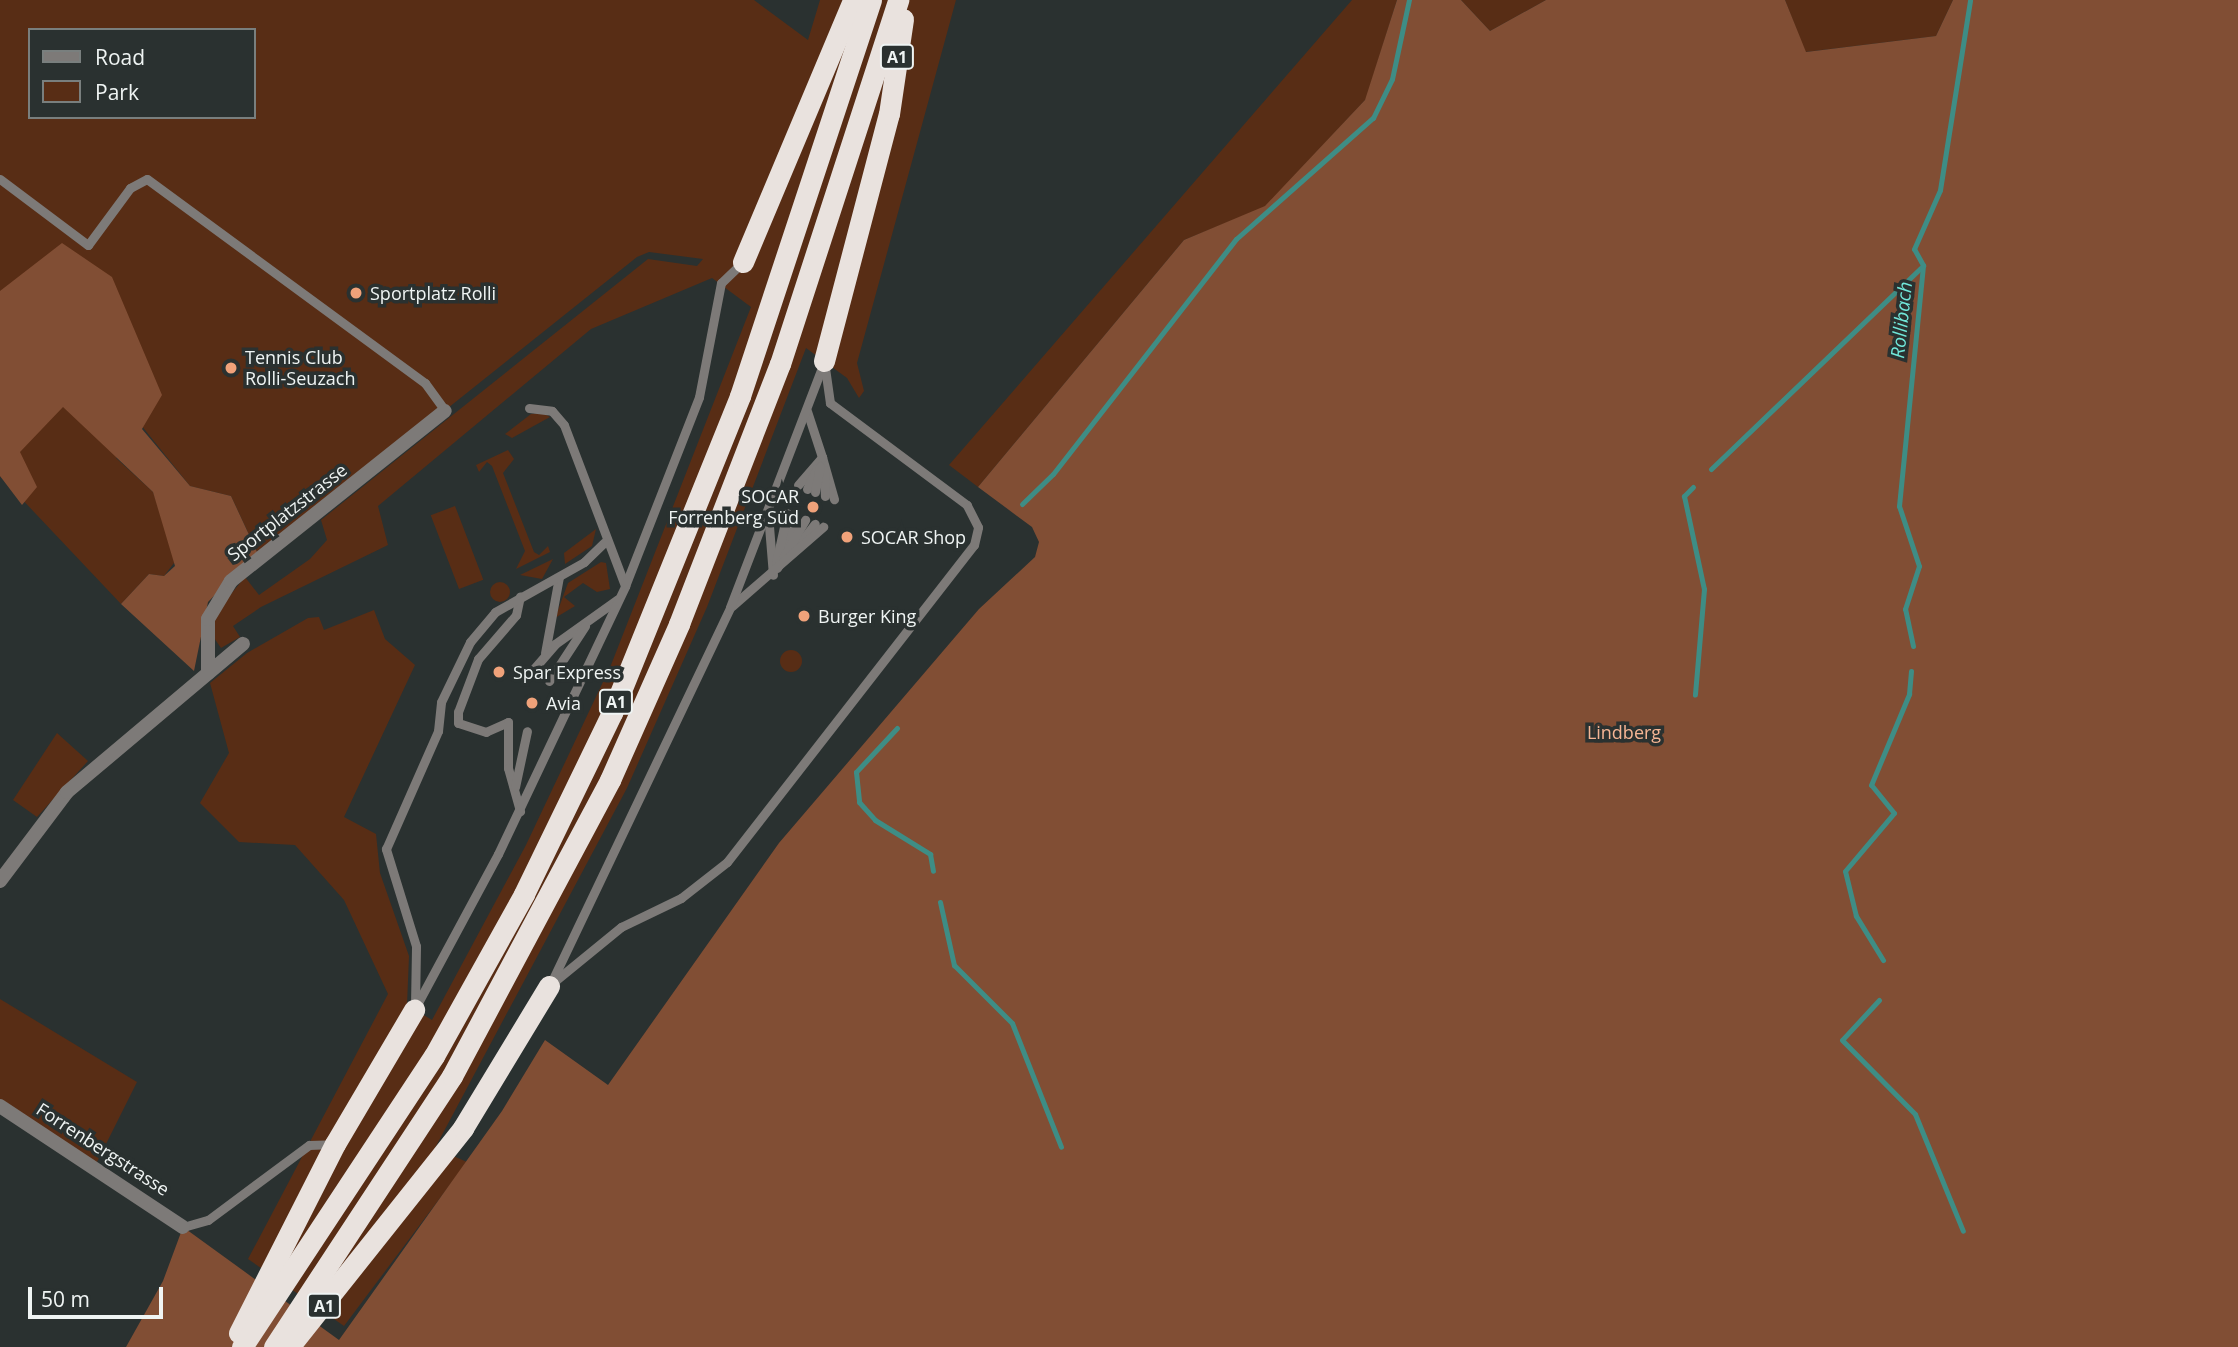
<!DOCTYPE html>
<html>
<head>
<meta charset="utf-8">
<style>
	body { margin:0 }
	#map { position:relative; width:2238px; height:1347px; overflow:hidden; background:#2a3130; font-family:"Open Sans",sans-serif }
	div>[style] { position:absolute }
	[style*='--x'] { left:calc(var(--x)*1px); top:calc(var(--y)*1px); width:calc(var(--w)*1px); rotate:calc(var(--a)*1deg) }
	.green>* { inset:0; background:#582d15; transform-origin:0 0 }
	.round { border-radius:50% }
	.forest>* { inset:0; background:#814e34 }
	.stream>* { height:5px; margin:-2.5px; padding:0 2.5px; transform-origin:2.5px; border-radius:2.5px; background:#3e8d85 }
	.lane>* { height:9px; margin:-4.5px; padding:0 4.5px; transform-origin:4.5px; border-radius:4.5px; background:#7d7a78 }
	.street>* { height:14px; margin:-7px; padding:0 7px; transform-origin:7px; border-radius:7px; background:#7d7a78 }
	.highway>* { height:21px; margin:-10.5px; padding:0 10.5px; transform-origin:10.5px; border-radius:10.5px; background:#e9e2de }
	.dots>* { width:19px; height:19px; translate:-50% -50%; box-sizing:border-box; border:4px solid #2a3130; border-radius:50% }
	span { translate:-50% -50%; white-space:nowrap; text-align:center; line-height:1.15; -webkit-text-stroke:7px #2a3130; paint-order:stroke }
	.shield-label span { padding:2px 5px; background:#2a3130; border:2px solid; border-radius:5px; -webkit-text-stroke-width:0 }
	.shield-label { font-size:16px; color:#eff4f3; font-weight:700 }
	.poi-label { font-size:18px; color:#eff4f3 }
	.left { translate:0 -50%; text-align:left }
	.right { translate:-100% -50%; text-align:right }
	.street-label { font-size:18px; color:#eff4f3 }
	.park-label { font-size:18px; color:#f5b594 }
	.water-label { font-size:19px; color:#71e7da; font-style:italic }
	.legend { position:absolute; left:28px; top:28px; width:228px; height:91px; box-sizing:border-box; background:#2a3130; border:2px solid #797f7e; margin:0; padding:9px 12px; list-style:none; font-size:21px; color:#eff4f3 }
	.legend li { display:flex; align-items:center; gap:14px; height:35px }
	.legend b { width:35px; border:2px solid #797f7e }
	.scale { position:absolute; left:28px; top:1287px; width:135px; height:32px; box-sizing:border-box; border:4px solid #eff4f3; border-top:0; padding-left:9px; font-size:21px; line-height:24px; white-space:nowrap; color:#eff4f3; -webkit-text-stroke:5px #2a3130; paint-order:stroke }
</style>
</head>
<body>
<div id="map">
	<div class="green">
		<div style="clip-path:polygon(evenodd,0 0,754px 0,808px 40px,820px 0,956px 0,857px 363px,864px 391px,859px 398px,847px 378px,806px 348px,707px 607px,627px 788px,435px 1148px,467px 1162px,344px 1326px,248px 1259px,388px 994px,344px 900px,295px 845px,239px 842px,200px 803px,229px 753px,210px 683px,247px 653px,308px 618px,319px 617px,324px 630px,374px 610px,385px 639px,415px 665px,344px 817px,376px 834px,380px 873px,409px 956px,407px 1005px,432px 1020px,526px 845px,611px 665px,751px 307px,712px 278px,591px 329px,378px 506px,388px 545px,261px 607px,233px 626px,240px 637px,221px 648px,212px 635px,217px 611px,245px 577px,259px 595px,310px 559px,327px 540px,321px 520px,648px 259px,697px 266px,703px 259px,649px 252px,637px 257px,260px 558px,231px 496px,190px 486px,141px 425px,116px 458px,153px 492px,177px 559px,164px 576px,149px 574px,121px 604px,0 476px,0 0,30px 30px,254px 30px,254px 117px,30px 117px,30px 30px)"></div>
		<div style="clip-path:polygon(1352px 0,1397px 0,1366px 99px,1265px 207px,1184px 240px,978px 487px,949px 465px)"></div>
		<div style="clip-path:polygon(1461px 0,1546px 0,1490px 31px)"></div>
		<div style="clip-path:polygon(1785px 0,1953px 0,1936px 36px,1805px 52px)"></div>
		<div style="clip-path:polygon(543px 413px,550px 417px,512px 438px,505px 434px,531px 414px)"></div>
		<div style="clip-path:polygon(508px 450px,514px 459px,503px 473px,534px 552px,539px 555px,548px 546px,550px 552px,516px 569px,525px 551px,492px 466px,487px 462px,479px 472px,476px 465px)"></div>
		<div style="left:455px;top:506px;width:79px;height:26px;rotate:69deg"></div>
		<div style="clip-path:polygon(596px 529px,592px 546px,565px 564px,564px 553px)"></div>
		<div style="clip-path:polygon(553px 559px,542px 579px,520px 575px)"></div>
		<div style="clip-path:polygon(601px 562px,606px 563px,610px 589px,597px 592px,583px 583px,564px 597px,575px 606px,555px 618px,568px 583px)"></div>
		<div class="round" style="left:490px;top:582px;width:20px;height:20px"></div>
		<div class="round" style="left:780px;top:650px;width:22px;height:22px"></div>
		<div style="clip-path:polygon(57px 733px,88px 761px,37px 817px,13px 800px)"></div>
		<div style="clip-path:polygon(0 999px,137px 1082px,95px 1166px,0 1106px)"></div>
	</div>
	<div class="forest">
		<div style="clip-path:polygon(1397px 0,1461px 0,1490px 31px,1546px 0,1785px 0,1806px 52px,1936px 36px,1953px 0,2238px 0,2238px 1347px,126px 1347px,163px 1281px,183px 1227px,339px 1340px,502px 1111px,545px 1040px,608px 1085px,779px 843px,979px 609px,1035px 557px,1039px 542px,1032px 527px,978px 487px,1184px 240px,1265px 206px,1365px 100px)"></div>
		<div style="clip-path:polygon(62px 243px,112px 277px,162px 395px,142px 429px,190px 486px,231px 496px,257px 552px,208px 602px,194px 671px,121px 604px,149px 574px,164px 576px,175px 566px,153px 492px,63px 407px,20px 452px,37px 487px,22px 505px,0 476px,0 291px)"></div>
	</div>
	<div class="stream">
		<div style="--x:1711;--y:469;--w:294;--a:-43.8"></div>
		<div style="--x:1693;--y:487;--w:13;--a:135"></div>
		<div style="--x:1684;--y:496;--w:95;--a:77.9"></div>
		<div style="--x:1704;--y:589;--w:106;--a:94.9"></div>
		<div style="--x:1022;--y:504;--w:43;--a:-44.1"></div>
		<div style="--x:1053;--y:474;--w:298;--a:-52.1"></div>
		<div style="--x:1236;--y:239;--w:183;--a:-41.5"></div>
		<div style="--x:1373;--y:118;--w:43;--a:-64"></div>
		<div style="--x:1392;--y:79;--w:81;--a:-77.9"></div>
		<div style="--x:1913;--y:646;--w:38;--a:-102"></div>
		<div style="--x:1905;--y:609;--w:45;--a:-72"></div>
		<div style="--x:1919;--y:566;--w:63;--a:-108.4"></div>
		<div style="--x:1899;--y:506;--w:242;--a:-84.3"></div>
		<div style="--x:1923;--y:265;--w:18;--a:-119"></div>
		<div style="--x:1914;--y:249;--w:64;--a:-66.2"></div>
		<div style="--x:1940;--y:190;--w:192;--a:-81"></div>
		<div style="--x:897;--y:728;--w:60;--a:133"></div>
		<div style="--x:856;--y:772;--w:30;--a:84"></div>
		<div style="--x:859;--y:802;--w:24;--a:48"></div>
		<div style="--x:875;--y:820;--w:65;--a:31.7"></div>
		<div style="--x:930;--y:854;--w:17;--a:80"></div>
		<div style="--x:940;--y:902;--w:65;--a:77.5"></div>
		<div style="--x:954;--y:965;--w:82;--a:45"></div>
		<div style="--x:1012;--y:1023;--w:133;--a:68.4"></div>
		<div style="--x:1883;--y:960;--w:52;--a:-121.5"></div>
		<div style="--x:1856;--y:916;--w:46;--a:-103.7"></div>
		<div style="--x:1845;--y:871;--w:76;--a:-49.8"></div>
		<div style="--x:1894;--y:813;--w:36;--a:-129"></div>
		<div style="--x:1871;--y:785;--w:99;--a:-67.3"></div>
		<div style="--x:1909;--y:694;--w:23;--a:-85"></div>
		<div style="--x:1879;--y:1000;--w:54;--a:132.8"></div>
		<div style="--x:1842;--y:1040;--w:104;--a:45.4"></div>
		<div style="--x:1915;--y:1114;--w:126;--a:67.7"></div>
	</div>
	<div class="lane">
		<div style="--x:0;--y:179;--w:110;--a:36.9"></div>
		<div style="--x:88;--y:245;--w:71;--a:-53.6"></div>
		<div style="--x:130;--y:188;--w:19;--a:-28"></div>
		<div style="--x:147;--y:179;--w:345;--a:36.3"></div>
		<div style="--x:425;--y:383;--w:34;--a:54"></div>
		<div style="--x:529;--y:408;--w:23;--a:7"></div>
		<div style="--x:552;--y:411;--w:18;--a:49"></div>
		<div style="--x:564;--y:425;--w:172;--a:69.2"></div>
		<div style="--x:822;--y:457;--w:44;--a:74.1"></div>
		<div style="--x:824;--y:470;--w:26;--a:88"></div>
		<div style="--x:798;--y:485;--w:37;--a:-49"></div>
		<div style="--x:822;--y:457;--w:48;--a:-108.1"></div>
		<div style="--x:807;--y:489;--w:23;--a:-65"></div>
		<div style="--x:815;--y:492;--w:26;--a:-79"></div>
		<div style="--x:768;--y:514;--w:61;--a:85.3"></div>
		<div style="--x:784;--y:548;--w:33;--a:-69"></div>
		<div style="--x:792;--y:553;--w:37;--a:-52"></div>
		<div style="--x:776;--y:563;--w:51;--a:-77.6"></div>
		<div style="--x:777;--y:568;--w:56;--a:-59.7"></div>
		<div style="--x:732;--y:606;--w:121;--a:-41"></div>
		<div style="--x:545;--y:653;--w:77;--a:-79.6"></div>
		<div style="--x:531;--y:672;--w:37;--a:-49"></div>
		<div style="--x:555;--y:644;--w:77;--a:-35.5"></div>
		<div style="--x:549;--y:681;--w:66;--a:-56.8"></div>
		<div style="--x:508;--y:722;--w:24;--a:156"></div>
		<div style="--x:486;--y:732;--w:29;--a:-162"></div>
		<div style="--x:458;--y:723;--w:11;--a:-90"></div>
		<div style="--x:458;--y:712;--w:57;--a:-69.3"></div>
		<div style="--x:478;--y:659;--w:58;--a:-49.2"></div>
		<div style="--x:516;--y:615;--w:19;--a:-78"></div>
		<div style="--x:508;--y:722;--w:46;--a:90"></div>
		<div style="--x:508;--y:768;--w:45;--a:74.4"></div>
		<div style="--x:515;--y:787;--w:57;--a:-77.9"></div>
		<div style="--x:552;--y:981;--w:414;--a:-64.5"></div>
		<div style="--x:730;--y:607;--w:254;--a:-69"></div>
		<div style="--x:550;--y:985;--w:92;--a:-39.2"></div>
		<div style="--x:621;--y:927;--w:67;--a:-25.8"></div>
		<div style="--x:681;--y:898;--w:58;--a:-38"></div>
		<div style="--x:727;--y:862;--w:402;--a:-52.1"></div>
		<div style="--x:974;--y:545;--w:18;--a:-77"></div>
		<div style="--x:978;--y:527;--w:25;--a:-117"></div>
		<div style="--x:967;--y:505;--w:171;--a:-143.3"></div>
		<div style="--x:830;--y:403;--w:42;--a:-98.1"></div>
		<div style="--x:415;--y:1005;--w:59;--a:-89"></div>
		<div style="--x:416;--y:946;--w:102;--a:-107.2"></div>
		<div style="--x:386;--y:849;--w:129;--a:-66.2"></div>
		<div style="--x:438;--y:731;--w:29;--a:-84"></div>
		<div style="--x:441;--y:702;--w:67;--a:-64.2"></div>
		<div style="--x:470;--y:642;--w:39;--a:-50"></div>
		<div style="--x:495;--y:612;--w:102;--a:-29.3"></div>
		<div style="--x:584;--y:562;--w:28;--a:-44"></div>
		<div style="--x:414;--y:1010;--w:177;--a:-61.7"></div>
		<div style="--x:498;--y:854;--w:297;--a:-64.6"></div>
		<div style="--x:625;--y:586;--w:203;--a:-68.6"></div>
		<div style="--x:699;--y:397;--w:116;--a:-79.1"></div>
		<div style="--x:721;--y:283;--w:30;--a:-44"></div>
		<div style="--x:183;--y:1227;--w:26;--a:-16"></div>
		<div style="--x:208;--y:1220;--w:126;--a:-36.6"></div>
		<div style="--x:309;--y:1145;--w:25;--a:-2"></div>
	</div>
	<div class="street">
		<div style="--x:208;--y:673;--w:54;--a:-90"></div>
		<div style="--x:208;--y:619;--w:44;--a:-58.8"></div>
		<div style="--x:231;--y:581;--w:273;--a:-38.5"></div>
		<div style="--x:0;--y:881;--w:111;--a:-53"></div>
		<div style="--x:67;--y:792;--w:230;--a:-40.1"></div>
		<div style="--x:0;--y:1106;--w:219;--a:33.5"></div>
	</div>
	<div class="highway">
		<div style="--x:743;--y:262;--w:284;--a:-67.2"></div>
		<div style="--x:824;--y:361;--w:255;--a:-75.3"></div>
		<div style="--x:889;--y:114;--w:96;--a:-81.6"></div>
		<div style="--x:239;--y:1333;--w:212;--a:-63.1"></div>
		<div style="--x:335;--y:1144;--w:156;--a:-59.5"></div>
		<div style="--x:242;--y:1347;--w:349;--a:-56.6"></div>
		<div style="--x:434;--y:1056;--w:185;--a:-60.9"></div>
		<div style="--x:524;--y:894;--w:201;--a:-64.1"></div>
		<div style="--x:612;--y:713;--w:342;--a:-68"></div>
		<div style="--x:740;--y:396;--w:417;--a:-71.7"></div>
		<div style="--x:274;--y:1347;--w:324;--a:-56.7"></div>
		<div style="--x:452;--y:1076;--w:336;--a:-61.9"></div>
		<div style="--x:610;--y:780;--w:171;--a:-66.1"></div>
		<div style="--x:679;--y:624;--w:279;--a:-68.8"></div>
		<div style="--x:780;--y:364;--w:383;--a:-72"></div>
		<div style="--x:289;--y:1347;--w:280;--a:-51.5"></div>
		<div style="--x:463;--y:1128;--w:166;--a:-58.8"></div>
	</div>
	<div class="dots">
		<div style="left:356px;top:293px;background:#f0a27a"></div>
		<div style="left:231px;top:368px;background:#f0a27a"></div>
		<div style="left:813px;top:507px;background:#f0a27a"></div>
		<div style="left:847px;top:537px;background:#f0a27a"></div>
		<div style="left:804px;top:616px;background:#f0a27a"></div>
		<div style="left:499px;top:672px;background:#f0a27a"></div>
		<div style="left:532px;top:703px;background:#f0a27a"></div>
	</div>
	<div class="shield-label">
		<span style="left:897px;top:57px">A1</span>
		<span style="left:616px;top:702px">A1</span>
		<span style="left:324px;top:1306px">A1</span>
	</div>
	<div class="poi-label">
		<span class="left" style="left:370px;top:293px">Sportplatz Rolli</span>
		<span class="left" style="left:245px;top:368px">Tennis Club<br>Rolli-Seuzach</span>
		<span class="right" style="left:799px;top:507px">SOCAR<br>Forrenberg Süd</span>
		<span class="left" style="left:861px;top:537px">SOCAR Shop</span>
		<span class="left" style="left:818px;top:616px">Burger King</span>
		<span class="left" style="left:513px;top:672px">Spar Express</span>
		<span class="left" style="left:546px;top:703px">Avia</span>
	</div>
	<div class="street-label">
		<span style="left:287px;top:512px;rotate:-38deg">Sportplatzstrasse</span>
		<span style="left:103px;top:1149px;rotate:33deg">Forrenbergstrasse</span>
	</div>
	<div class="park-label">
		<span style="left:1624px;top:732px">Lindberg</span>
	</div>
	<div class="water-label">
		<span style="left:1902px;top:320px;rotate:-84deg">Rollibach</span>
	</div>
	<ul class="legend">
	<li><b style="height:9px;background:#7d7a78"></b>Road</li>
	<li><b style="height:19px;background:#582d15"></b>Park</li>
	</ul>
	<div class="scale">50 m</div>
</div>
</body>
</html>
